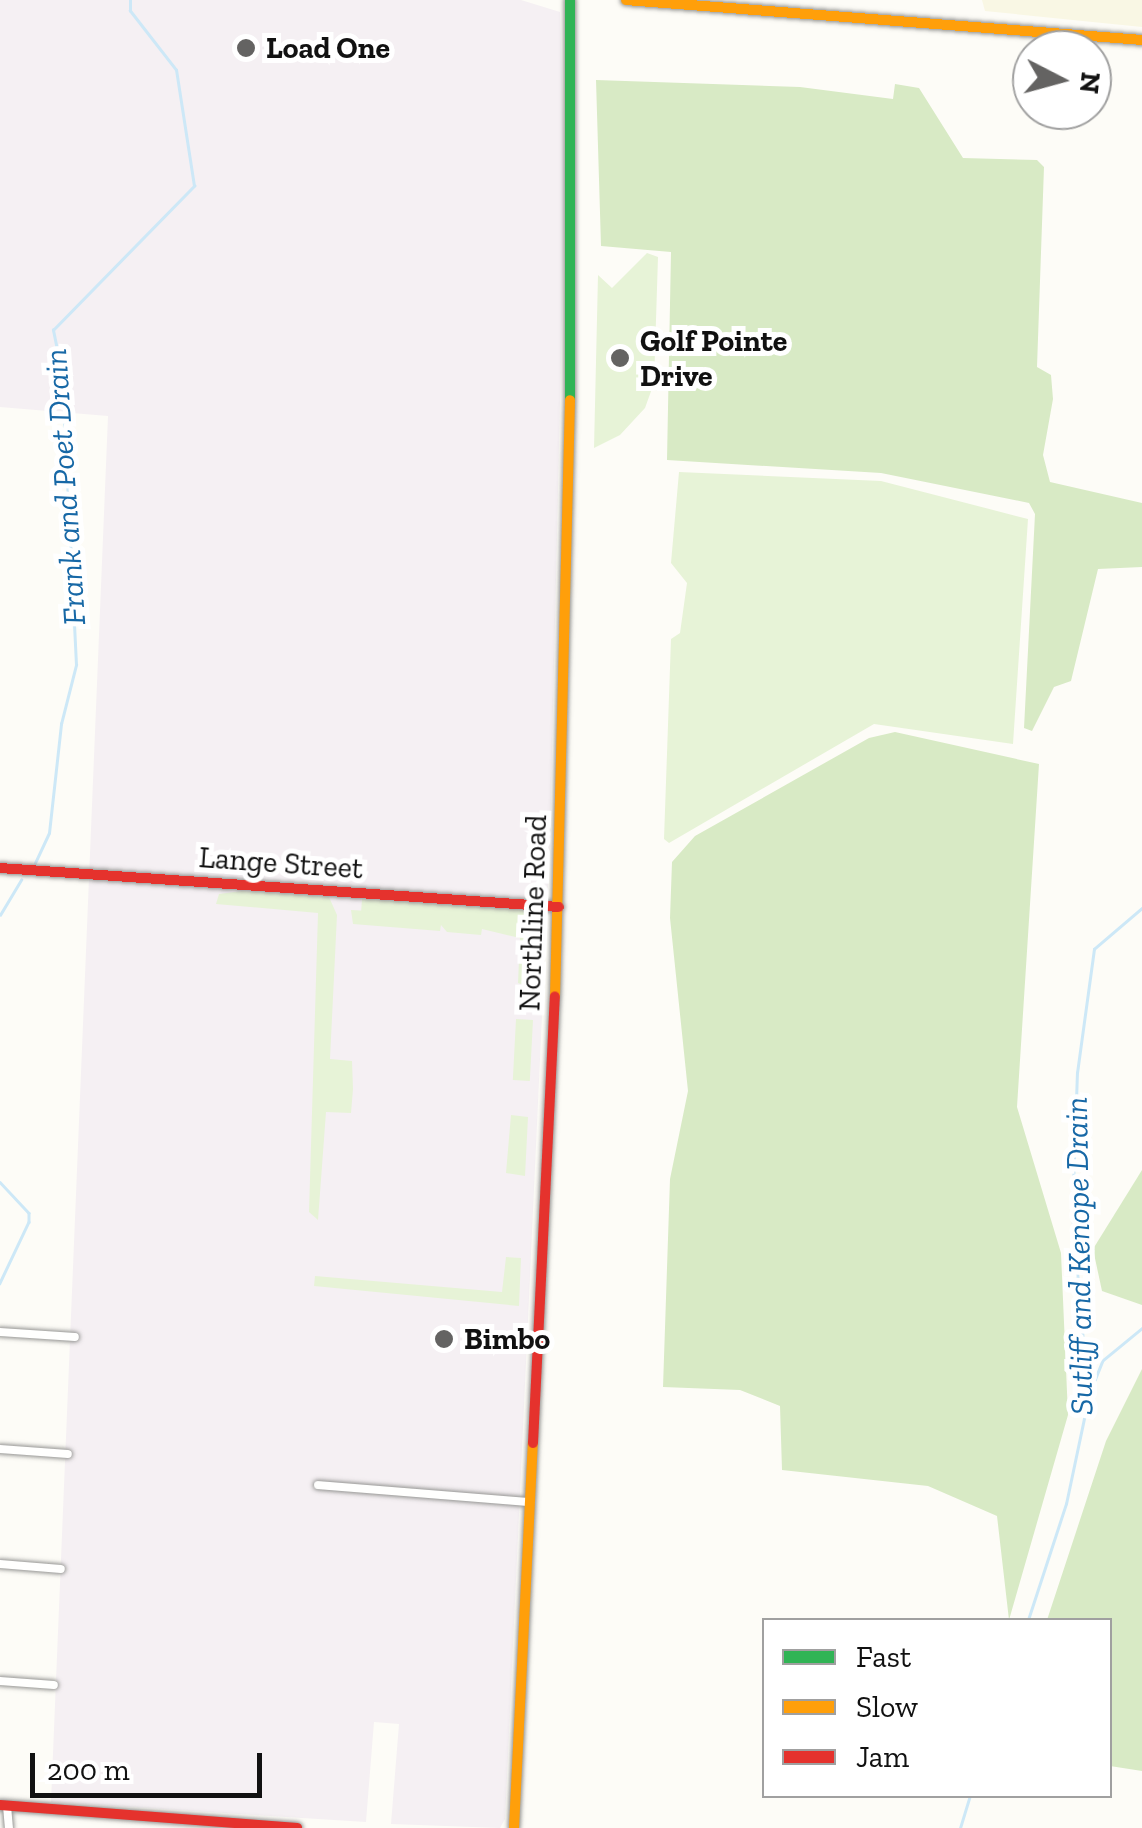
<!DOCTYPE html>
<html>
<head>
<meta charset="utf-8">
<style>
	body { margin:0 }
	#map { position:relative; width:1142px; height:1828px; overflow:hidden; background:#fdfcf7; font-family:"Zilla Slab",serif }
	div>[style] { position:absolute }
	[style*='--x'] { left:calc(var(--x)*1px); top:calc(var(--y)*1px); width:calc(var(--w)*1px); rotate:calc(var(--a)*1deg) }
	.industrial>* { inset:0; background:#f5f0f3 }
	.farmland>* { inset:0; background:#f9f7e4 }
	.green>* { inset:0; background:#e7f3d7; transform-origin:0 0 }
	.forest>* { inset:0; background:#d8eac5 }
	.stream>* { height:2.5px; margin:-1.25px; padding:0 1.25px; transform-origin:1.25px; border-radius:1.25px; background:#cde8f7 }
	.roads { filter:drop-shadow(0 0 2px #979795) drop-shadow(0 0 2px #979795) }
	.street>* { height:8px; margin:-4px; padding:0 4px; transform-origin:4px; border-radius:4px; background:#fffffe }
	.fast>* { height:10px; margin:-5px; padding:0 5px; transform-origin:5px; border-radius:5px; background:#30b455 }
	.slow>* { height:10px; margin:-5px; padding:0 5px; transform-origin:5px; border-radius:5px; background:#ff9f0a }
	.jam>* { height:10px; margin:-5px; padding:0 5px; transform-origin:5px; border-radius:5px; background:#e5322d }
	.dots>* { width:28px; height:28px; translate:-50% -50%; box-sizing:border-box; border:5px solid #fff; border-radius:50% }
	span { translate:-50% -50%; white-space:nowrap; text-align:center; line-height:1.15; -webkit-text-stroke:10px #fff; paint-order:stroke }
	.poi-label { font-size:30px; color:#111; font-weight:700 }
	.left { translate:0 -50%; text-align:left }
	.street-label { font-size:30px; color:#111 }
	.water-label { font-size:32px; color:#1768a6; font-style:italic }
	.legend { position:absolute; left:762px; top:1618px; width:350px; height:180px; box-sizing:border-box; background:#fff; border:2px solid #a0a0a0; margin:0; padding:12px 18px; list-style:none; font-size:30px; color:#111 }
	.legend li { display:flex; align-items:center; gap:20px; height:50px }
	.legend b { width:50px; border:2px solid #a0a0a0 }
	.north { position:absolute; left:1012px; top:30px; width:100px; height:100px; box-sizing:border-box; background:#fff; border:2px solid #a0a0a0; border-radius:50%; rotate:96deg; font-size:28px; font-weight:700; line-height:40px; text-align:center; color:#111 }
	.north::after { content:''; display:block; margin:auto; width:35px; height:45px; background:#646362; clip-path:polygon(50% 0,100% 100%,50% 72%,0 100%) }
	.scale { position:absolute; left:30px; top:1753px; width:232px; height:45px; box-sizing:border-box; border:5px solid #111; border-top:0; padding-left:12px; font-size:30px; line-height:35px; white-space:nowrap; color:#111; -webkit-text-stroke:8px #fff; paint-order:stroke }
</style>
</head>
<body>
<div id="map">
	<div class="industrial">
		<div style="clip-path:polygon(0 0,521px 0,560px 12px,565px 182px,550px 841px,505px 1819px,500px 1828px,391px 1824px,399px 1724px,374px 1722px,366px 1822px,51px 1802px,108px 416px,0 407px)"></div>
	</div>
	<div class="farmland">
		<div style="clip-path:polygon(982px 0,1142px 0,1142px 27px,985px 11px)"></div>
	</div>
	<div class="green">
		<div style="clip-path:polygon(647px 253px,658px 257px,654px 383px,645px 408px,620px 435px,594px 448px,598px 275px,612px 288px)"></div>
		<div style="clip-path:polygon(679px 472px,881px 481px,1028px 519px,1013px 744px,874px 724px,669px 843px,664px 839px,671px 639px,680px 633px,687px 583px,671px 563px)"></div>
		<div style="clip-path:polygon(242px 891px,329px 897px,337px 915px,330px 1059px,352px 1061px,353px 1089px,351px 1113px,326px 1112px,318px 1220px,309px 1212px,318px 913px,216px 904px,219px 894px)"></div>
		<div style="left:362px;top:899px;width:176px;height:12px;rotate:4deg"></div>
		<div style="clip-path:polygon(351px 910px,538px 921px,534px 989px,518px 983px,520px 938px,482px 929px,481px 935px,447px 932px,441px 925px,440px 931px,353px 924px)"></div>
		<div style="left:533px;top:1020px;width:61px;height:17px;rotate:93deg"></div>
		<div style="clip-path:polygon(511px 1115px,528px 1117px,525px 1176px,506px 1173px)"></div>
		<div style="clip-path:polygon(506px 1257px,521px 1258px,519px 1306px,314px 1286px,315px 1276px,502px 1292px)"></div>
	</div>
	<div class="forest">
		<div style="clip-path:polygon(596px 80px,800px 87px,893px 99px,895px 84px,919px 88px,963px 158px,1037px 160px,1044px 167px,1037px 367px,1051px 375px,1053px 399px,1043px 455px,1050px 482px,1142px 503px,1142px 567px,1098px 569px,1071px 681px,1054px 687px,1032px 731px,1024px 728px,1035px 514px,1029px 503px,881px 473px,667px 460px,671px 252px,601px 246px)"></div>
		<div style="clip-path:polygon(895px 732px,1039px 764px,1017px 1107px,1061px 1253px,1068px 1415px,1009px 1620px,997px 1516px,928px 1486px,782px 1470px,780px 1406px,740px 1390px,663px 1387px,670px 1179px,688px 1091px,670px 918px,672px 862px,695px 836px,869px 738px)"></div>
		<div style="clip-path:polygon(1142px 1170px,1142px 1305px,1102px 1291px,1093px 1249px)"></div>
		<div style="clip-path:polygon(1142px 1369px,1142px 1771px,1110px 1766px,1110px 1620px,1047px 1620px,1106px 1441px)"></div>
	</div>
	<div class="stream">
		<div style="--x:35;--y:863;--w:33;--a:-65"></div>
		<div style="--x:49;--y:833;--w:110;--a:-83.7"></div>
		<div style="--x:61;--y:724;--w:61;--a:-75.7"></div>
		<div style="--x:76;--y:665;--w:291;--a:-92.8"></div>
		<div style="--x:62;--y:374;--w:45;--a:-101.6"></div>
		<div style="--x:53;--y:330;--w:202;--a:-45.6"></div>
		<div style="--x:194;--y:186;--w:117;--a:-98.8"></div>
		<div style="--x:176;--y:70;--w:75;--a:-127.9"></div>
		<div style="--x:130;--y:11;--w:11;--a:-90"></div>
		<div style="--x:0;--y:915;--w:41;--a:-59"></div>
		<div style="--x:0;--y:1182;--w:42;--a:46.9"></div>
		<div style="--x:29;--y:1213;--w:9;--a:90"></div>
		<div style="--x:29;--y:1222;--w:68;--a:115.4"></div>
		<div style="--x:1089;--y:1394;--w:35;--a:-68"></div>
		<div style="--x:1102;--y:1361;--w:52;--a:-39.5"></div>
		<div style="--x:1028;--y:1620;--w:122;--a:-71.9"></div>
		<div style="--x:1066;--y:1504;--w:106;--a:-78.1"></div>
		<div style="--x:1088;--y:1400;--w:186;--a:-94.9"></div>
		<div style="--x:1072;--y:1215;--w:142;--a:-88"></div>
		<div style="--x:1077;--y:1073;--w:125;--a:-82.2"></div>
		<div style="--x:1094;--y:949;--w:63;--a:-40.5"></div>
		<div style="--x:960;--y:1828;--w:34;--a:-73"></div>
	</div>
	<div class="roads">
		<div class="street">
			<div style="--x:0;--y:1332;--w:75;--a:3.8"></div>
			<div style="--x:0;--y:1449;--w:68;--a:4.2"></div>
			<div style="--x:318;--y:1485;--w:213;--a:4.6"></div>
			<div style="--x:0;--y:1564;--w:61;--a:4.7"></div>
			<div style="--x:0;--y:1681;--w:54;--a:4.2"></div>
			<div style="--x:7;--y:1806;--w:22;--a:85"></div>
		</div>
		<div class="fast">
			<div style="--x:570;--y:400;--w:400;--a:-90"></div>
		</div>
		<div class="slow">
			<div style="--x:626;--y:0;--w:518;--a:4.43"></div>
			<div style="--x:555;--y:997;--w:597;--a:-88.56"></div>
			<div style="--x:514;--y:1828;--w:385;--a:-87.2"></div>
		</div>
		<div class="jam">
			<div style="--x:0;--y:868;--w:560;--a:3.99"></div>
			<div style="--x:533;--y:1443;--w:447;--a:-87.2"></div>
			<div style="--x:0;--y:1805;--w:298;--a:4.4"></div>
		</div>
	</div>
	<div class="dots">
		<div style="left:246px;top:48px;background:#646362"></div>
		<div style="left:620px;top:358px;background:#646362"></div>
		<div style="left:444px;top:1339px;background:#646362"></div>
	</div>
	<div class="poi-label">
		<span class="left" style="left:266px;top:48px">Load One</span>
		<span class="left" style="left:640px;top:358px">Golf Pointe<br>Drive</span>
		<span class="left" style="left:464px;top:1339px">Bimbo</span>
	</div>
	<div class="street-label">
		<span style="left:281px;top:863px;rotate:4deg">Lange Street</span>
		<span style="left:533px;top:913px;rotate:-88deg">Northline Road</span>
	</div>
	<div class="water-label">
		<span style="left:65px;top:487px;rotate:-94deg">Frank and Poet Drain</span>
		<span style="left:1079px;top:1256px;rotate:-91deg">Sutliff and Kenope Drain</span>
	</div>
	<ul class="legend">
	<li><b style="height:12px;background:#30b455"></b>Fast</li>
	<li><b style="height:12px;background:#ff9f0a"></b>Slow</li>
	<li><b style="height:12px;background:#e5322d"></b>Jam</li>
	</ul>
	<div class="north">N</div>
	<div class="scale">200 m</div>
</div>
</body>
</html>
